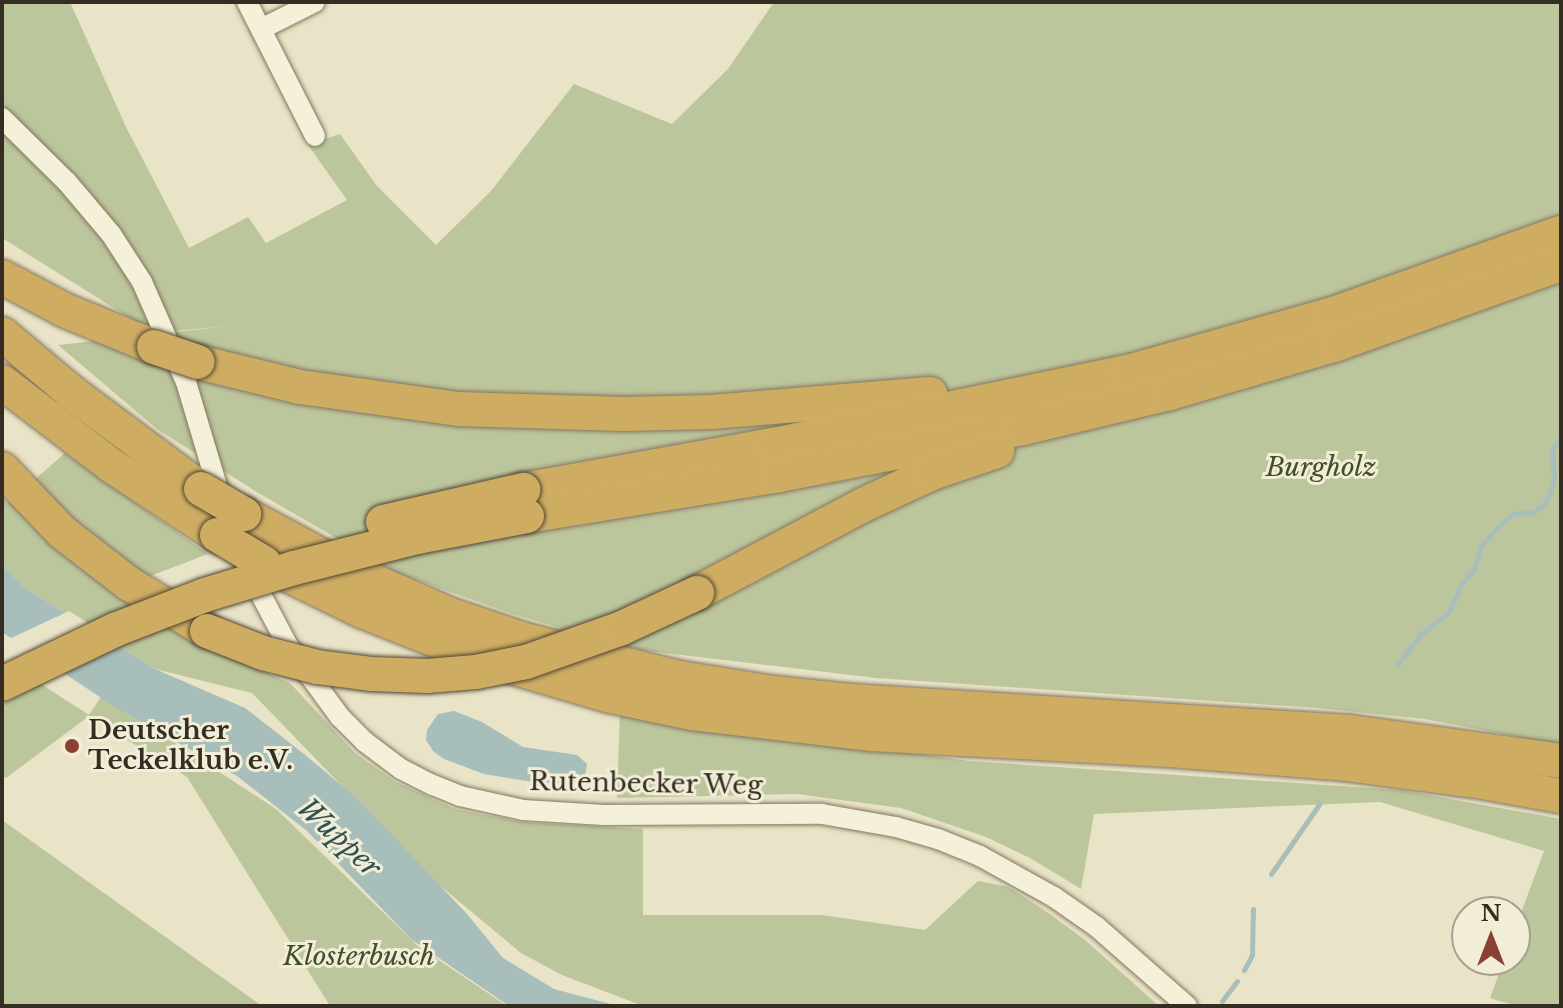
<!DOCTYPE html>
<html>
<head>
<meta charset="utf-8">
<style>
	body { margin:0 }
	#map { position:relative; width:1563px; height:1008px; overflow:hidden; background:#e9e3c7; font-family:"Libre Baskerville",serif }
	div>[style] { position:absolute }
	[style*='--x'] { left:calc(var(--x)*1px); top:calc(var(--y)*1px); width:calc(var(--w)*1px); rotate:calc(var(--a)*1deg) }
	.green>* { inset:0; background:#bcc69d }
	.water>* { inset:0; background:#a8beba }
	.pier>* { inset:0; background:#e9e3c7 }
	.stream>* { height:5px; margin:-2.5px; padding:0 2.5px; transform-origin:2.5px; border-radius:2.5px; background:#a8beba }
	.roads { filter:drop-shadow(0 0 2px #83775f) drop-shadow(0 0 2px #83775f) }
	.street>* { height:20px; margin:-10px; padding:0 10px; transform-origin:10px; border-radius:10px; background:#f5f0da }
	.highway>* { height:34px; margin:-17px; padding:0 17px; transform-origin:17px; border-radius:17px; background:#cead63 }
	.bridges { filter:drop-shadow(0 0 2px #514532) drop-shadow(0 0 2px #514532) }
	.highway-bridge>* { height:34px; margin:-17px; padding:0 17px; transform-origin:17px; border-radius:17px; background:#cead63 }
	.dots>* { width:22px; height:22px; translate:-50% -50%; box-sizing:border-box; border:4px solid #f2edd6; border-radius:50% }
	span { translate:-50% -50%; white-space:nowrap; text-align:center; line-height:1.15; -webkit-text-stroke:6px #f2edd6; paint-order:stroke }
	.park-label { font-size:26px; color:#414f2a; font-style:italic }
	.poi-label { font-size:26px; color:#352d21; font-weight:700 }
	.left { translate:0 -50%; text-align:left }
	.street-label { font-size:26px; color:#352d21 }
	.water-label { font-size:28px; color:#325153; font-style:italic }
	.frame { position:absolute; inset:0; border:4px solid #352d21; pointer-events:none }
	.north { position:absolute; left:1451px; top:896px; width:80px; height:80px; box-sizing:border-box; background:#f2edd6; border:2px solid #a6a08e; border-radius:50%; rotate:0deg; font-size:22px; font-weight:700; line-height:32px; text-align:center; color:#352d21 }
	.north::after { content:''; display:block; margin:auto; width:28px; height:36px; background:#8b4036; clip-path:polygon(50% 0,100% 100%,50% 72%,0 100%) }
</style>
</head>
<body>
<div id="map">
	<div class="green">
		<div style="clip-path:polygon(2px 2px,70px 2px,126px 127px,189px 248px,248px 217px,266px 243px,347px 200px,308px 145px,340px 134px,377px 186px,436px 245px,491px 191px,574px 84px,672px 124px,728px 69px,774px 2px,1561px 2px,1561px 745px,1424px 719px,1318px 708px,876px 678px,639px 650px,516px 615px,397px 573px,260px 494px,157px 429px,58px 345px,229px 326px,154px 333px,2px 238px)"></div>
		<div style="clip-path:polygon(65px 453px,208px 554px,116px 589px,201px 646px,290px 683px,355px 753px,394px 781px,428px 797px,455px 809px,521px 822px,643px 829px,643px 915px,822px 915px,925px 930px,978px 881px,1009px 887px,1047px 912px,1085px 940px,1159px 1006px,643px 1006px,562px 975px,521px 953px,431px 878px,252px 693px,155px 669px,24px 587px,2px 565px,2px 497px,8px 503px)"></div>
		<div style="clip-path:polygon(41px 684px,89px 715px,102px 695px,276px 809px,418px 946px,507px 1006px,330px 1006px,187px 777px,89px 716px,6px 778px,2px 775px,2px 705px)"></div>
		<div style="clip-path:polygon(620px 709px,709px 725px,969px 761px,1400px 790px,1561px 819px,1561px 1006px,1516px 1006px,1490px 998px,1504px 960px,1515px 960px,1515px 929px,1544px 851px,1380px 802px,1094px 814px,1081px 889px,1030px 858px,986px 837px,901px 808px,797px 794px,617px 798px)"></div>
		<div style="clip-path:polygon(2px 820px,262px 1006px,2px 1006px)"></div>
	</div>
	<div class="water">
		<div style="clip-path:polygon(2px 565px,24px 587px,155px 669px,245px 708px,304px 754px,358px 799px,467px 914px,503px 958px,554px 989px,618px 1006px,509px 1006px,411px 939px,307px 831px,237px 776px,115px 707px,2px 632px)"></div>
		<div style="clip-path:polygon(454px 711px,482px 722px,523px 747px,577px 755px,587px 764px,585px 776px,576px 783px,539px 783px,484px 774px,444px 759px,433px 751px,426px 740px,427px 730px,438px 714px)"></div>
	</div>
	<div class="pier">
		<div style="clip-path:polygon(69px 611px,121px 643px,56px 673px,7px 640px)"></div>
	</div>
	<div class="stream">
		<div style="--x:1397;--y:665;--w:39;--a:-52"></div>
		<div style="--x:1421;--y:634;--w:36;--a:-38"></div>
		<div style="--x:1449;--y:612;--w:32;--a:-66"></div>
		<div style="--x:1462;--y:583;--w:18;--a:-49"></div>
		<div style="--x:1474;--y:569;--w:24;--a:-73"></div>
		<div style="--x:1481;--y:546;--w:30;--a:-48"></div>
		<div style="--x:1501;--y:524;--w:16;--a:-40"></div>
		<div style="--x:1513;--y:514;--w:20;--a:-6"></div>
		<div style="--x:1533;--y:512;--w:14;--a:-34"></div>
		<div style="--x:1545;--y:504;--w:26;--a:-69"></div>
		<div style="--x:1554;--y:480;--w:30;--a:-94"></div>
		<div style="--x:1552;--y:450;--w:14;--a:-51"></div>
		<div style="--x:1271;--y:874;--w:86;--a:-55.4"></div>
		<div style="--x:1244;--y:970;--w:17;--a:-62"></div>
		<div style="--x:1252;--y:955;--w:46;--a:-88.8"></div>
		<div style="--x:1222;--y:1001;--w:25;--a:-53"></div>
	</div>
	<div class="roads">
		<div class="street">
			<div style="--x:247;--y:2;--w:150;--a:63.1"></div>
			<div style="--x:261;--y:29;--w:60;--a:-26.6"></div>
			<div style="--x:2;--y:118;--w:91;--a:44.6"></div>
			<div style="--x:67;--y:182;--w:68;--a:49.8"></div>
			<div style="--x:111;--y:234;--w:57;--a:57.1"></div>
			<div style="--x:142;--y:282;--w:109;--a:66.3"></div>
			<div style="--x:186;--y:382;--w:126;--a:73.4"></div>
			<div style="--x:250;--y:574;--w:81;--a:62.2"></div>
			<div style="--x:288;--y:646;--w:88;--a:53.8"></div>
			<div style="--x:340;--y:717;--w:35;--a:45"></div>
			<div style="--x:365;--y:742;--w:45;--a:36.9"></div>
			<div style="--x:401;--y:769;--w:36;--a:27"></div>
			<div style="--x:433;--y:785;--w:29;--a:22"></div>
			<div style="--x:460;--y:796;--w:65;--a:12.5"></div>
			<div style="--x:523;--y:810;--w:81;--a:3.5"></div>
			<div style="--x:604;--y:815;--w:218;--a:-0.3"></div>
			<div style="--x:822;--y:814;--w:75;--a:10"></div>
			<div style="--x:896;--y:827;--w:44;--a:15.9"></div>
			<div style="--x:938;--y:839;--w:45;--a:22"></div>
			<div style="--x:980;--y:856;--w:85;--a:29"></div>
			<div style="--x:1054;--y:897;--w:52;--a:34.9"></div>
			<div style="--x:1097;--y:927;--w:120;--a:41.3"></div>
		</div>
		<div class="highway">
			<div style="--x:2;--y:277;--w:70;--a:28"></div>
			<div style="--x:64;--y:310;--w:97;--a:22.3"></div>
			<div style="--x:2;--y:334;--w:90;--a:40"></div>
			<div style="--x:71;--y:392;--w:162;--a:36.7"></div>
			<div style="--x:198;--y:362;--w:105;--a:13.8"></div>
			<div style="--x:300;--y:387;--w:160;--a:7.9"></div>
			<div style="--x:458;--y:409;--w:166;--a:1.7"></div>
			<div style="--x:624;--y:414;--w:87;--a:-1.3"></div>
			<div style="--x:711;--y:412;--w:220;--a:-4.7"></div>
			<div style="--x:2;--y:382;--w:138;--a:37.4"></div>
			<div style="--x:112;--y:466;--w:126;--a:33.3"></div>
			<div style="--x:2;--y:469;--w:87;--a:46.4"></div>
			<div style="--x:62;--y:532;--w:83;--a:37.7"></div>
			<div style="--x:128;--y:583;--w:92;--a:31.3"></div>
			<div style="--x:523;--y:490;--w:255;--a:-10.2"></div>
			<div style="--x:774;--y:445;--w:361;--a:-11.7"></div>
			<div style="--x:1128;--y:372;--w:213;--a:-15.8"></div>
			<div style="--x:1333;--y:314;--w:242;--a:-19.6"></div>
			<div style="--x:244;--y:514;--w:120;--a:28.3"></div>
			<div style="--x:350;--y:571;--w:116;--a:23.5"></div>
			<div style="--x:456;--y:617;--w:73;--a:18.4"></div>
			<div style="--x:525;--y:640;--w:160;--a:13.8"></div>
			<div style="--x:680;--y:678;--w:94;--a:9.2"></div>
			<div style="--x:773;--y:693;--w:77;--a:5.9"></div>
			<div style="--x:850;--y:701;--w:501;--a:3.55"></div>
			<div style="--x:1350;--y:732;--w:213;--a:7.8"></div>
			<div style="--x:527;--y:516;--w:255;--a:-9.2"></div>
			<div style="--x:779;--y:475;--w:248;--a:-10.9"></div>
			<div style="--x:1023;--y:428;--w:151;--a:-13.4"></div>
			<div style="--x:1170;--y:393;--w:174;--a:-16.4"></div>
			<div style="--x:1337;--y:344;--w:238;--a:-19.7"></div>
			<div style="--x:264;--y:563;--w:109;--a:26.1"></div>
			<div style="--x:362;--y:611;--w:125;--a:21.6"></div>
			<div style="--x:478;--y:657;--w:134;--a:16.4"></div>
			<div style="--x:607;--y:695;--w:87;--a:12"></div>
			<div style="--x:692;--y:713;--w:181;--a:6.7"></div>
			<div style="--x:872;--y:734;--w:298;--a:3.1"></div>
			<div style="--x:1170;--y:750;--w:177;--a:4.5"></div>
			<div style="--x:1346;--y:764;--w:138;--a:7.5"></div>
			<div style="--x:1483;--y:782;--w:79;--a:10.2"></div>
			<div style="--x:697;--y:593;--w:188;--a:-27.9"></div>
			<div style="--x:863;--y:505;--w:76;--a:-24.9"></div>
			<div style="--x:932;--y:473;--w:69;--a:-18.7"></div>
		</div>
	</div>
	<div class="bridges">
		<div class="highway-bridge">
			<div style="--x:154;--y:347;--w:46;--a:18.8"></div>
			<div style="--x:201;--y:489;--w:50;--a:30.2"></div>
			<div style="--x:383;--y:522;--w:144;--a:-12.9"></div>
			<div style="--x:217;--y:535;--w:55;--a:30.8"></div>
			<div style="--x:207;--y:631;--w:60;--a:21.4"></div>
			<div style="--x:263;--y:653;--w:56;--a:14.5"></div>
			<div style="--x:317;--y:667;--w:54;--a:7.4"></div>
			<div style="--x:371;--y:674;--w:56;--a:2"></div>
			<div style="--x:427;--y:676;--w:49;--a:-4.7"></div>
			<div style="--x:476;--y:672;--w:51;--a:-11.3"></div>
			<div style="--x:526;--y:662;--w:102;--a:-19.5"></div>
			<div style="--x:622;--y:628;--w:83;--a:-25"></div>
			<div style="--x:2;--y:684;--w:127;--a:-25.6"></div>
			<div style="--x:117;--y:629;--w:94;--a:-21.1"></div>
			<div style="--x:205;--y:595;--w:93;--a:-16.9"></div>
			<div style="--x:294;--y:568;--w:127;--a:-14.1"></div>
			<div style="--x:417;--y:537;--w:112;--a:-10.8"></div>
		</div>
	</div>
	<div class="dots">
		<div style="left:72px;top:746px;background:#8b4036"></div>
	</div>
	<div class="park-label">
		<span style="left:1321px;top:468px">Burgholz</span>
		<span style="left:359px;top:957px">Klosterbusch</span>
	</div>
	<div class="poi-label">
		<span class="left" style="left:88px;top:746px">Deutscher<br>Teckelklub e.V.</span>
	</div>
	<div class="street-label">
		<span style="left:646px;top:784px;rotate:1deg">Rutenbecker Weg</span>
	</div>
	<div class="water-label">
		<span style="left:339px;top:838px;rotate:43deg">Wupper</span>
	</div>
	<div class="frame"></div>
	<div class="north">N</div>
</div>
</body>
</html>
